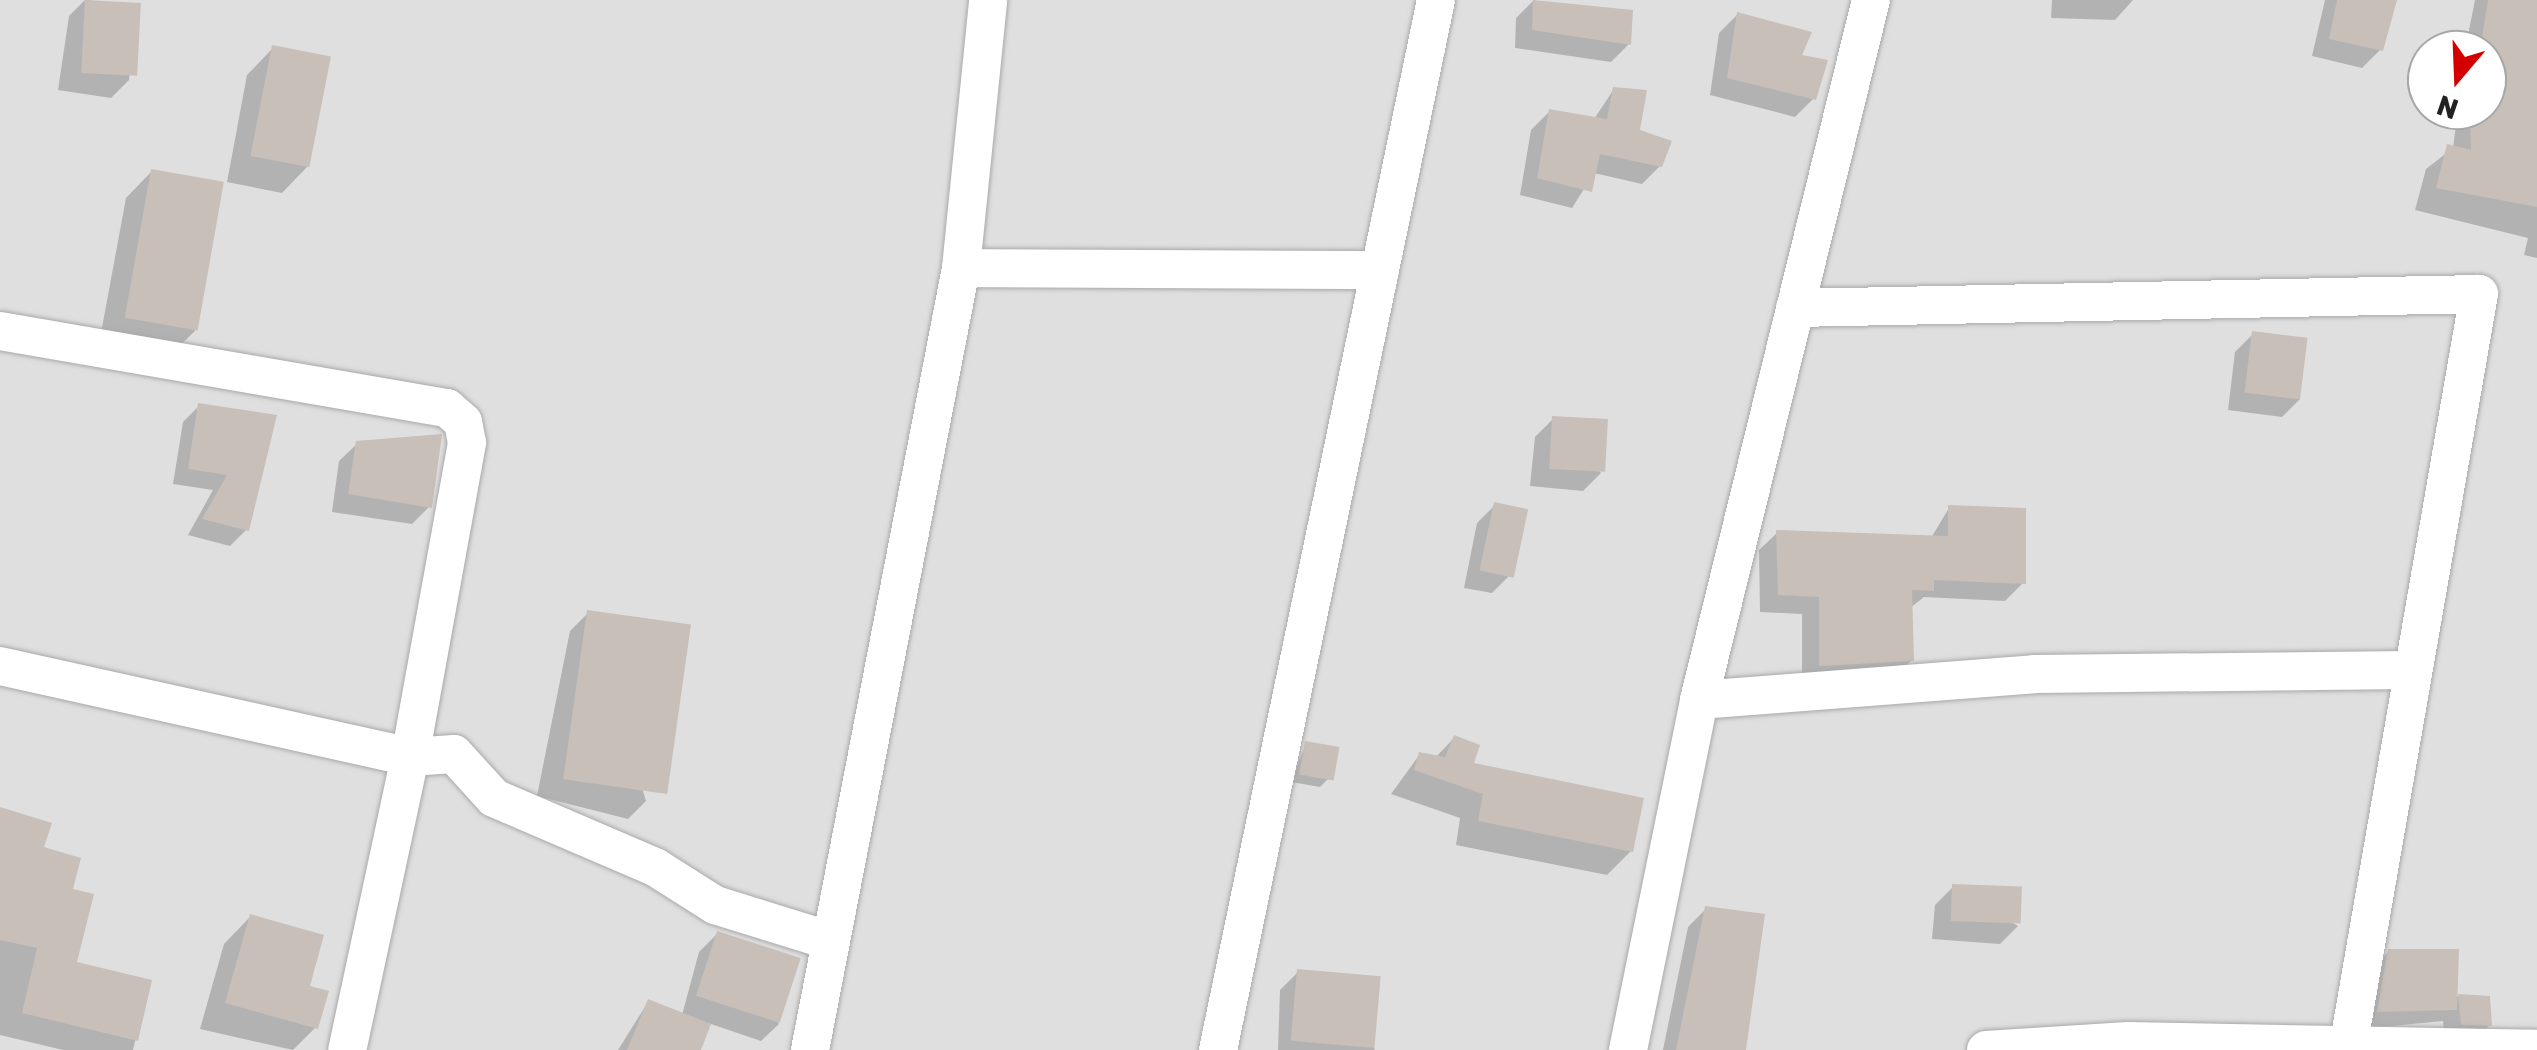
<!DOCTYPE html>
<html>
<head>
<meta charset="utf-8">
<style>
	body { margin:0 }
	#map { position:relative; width:2537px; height:1050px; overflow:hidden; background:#f2efe9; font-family:Rubik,sans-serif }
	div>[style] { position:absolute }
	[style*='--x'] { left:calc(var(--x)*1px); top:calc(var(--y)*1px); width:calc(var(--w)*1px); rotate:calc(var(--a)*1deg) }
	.residential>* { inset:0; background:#e0dfdf }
	.shadow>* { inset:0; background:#0003 }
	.building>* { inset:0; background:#c7bfb8; transform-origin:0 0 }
	.roads { filter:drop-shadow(0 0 2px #a9a9a9) drop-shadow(0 0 2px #a9a9a9) }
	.minor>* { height:38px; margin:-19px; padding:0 19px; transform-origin:19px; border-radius:19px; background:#fff }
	span { translate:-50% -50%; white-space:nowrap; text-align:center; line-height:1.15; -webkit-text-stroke:8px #fff; paint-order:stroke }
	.north { position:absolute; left:2407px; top:30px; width:100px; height:100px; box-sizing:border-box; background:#fff; border:2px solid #a7a7a7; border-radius:50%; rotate:199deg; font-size:28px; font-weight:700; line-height:40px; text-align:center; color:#222 }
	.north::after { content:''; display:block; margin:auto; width:35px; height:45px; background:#d40000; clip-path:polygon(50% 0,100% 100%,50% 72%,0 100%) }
</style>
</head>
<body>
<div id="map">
	<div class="residential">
		<div style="clip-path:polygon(evenodd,0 0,2537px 0,2537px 1050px,0 1050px,0 0,2427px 50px,2487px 50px,2487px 110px,2427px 110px,2427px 50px)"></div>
	</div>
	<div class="shadow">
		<div style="clip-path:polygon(85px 0,138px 5px,129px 80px,111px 98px,58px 90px,69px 16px)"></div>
		<div style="clip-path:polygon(1534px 0,1629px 44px,1611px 62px,1515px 48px,1516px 18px)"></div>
		<div style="clip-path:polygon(2052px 0,2133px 0,2115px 20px,2051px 18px)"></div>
		<div style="clip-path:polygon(2325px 0,2394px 0,2380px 50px,2362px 68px,2312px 56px)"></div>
		<div style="clip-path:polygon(2475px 0,2537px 0,2537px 258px,2524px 255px,2528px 238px,2415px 210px,2426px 169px,2453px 148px,2458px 110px,2487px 110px,2487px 50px,2465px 50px)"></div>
		<div style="clip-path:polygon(1737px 15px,1813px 99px,1795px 117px,1710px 95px,1719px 33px)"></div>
		<div style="clip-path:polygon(273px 48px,308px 166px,282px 193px,227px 182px,247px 75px)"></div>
		<div style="clip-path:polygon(1614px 89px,1660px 166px,1642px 184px,1594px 173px,1572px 208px,1520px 195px,1531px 130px,1549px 112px,1594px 119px)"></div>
		<div style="clip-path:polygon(152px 171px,195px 331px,168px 357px,99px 344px,126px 198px)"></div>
		<div style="clip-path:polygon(2253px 334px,2300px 399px,2282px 417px,2228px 410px,2235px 352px)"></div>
		<div style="clip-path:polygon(199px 406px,274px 417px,246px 530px,230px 546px,188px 535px,213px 490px,173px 484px,183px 422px)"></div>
		<div style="clip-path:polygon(1553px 419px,1601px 473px,1583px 491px,1530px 486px,1535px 437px)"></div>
		<div style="clip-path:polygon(358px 443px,430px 506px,412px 524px,332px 512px,339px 461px)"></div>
		<div style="clip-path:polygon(1495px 505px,1510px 575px,1492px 593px,1464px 588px,1477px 523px)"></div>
		<div style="clip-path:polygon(1949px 508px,2023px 583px,2005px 601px,1924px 597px,1910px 608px,1912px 660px,1893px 678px,1802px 683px,1802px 614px,1760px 612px,1759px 550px,1777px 533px,1931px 538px)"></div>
		<div style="clip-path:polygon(588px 613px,646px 801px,628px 819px,537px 796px,570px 631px)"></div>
		<div style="clip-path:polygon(1454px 738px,1470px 765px,1631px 851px,1607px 875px,1456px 845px,1460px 818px,1391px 794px,1420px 754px,1435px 758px)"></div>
		<div style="clip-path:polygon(1306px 743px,1328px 779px,1320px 787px,1291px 782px)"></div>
		<div style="clip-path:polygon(0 809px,70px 890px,73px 963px,149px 982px,133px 1050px,63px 1050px,0 1035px)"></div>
		<div style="clip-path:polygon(1953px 887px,2018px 926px,2000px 944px,1932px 939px,1935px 905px)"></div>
		<div style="clip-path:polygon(1706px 909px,1744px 1050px,1663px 1050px,1688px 927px)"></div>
		<div style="clip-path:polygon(250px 917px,307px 988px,315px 1028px,293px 1050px,200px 1029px,224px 944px)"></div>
		<div style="clip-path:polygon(717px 934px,779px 1024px,761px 1041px,708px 1023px,698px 1050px,618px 1050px,648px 1002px,682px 1015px,699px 952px)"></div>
		<div style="clip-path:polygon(2389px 951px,2455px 996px,2488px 999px,2490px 1025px,2473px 1041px,2445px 1040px,2443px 1021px,2360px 1029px,2371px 970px)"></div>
		<div style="clip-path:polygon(1298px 972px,1375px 1049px,1374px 1050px,1278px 1050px,1280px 990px)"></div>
	</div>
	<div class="building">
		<div style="left:85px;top:0;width:56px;height:73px;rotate:3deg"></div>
		<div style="clip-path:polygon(1533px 0,1633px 10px,1631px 45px,1532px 30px)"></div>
		<div style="clip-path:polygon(2337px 0,2397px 0,2383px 51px,2329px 39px)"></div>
		<div style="clip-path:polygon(2488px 0,2537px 0,2537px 207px,2436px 188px,2447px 144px,2471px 150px,2470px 115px,2487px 115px,2487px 50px,2480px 50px)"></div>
		<div style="clip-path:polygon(1737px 12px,1812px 32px,1802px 55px,1828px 60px,1816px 100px,1727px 78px)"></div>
		<div style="left:272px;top:45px;width:60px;height:113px;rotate:11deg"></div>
		<div style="clip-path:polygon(1613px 87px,1647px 90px,1640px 130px,1672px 141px,1662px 167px,1600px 154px,1592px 192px,1537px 178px,1549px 109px,1607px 119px)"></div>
		<div style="left:151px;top:169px;width:74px;height:151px;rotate:10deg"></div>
		<div style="left:2252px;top:331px;width:56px;height:62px;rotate:7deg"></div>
		<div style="clip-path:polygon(198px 403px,277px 415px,249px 531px,202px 519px,227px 475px,188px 469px)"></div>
		<div style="left:1552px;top:416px;width:56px;height:53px;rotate:3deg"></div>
		<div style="clip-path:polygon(442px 434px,432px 508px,348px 494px,356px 441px)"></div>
		<div style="left:1494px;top:502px;width:35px;height:70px;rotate:12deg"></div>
		<div style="clip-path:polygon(1948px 505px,2026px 508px,2026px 584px,1934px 580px,1934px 591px,1912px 590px,1914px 661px,1819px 666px,1819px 597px,1778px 595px,1776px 530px,1948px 536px)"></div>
		<div style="left:587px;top:610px;width:105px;height:171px;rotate:8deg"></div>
		<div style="clip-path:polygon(1454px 735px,1480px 745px,1474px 763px,1644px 798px,1633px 852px,1478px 821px,1483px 794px,1414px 770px,1419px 752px,1445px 757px)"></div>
		<div style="left:1305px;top:741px;width:35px;height:34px;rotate:10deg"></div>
		<div style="clip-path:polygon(0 807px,52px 823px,44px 847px,81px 858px,73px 889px,94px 894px,77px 962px,152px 980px,138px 1041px,22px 1013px,37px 948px,0 940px)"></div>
		<div style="left:1952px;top:884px;width:70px;height:37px;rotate:2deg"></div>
		<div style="clip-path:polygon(1705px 906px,1765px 914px,1746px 1050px,1676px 1050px)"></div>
		<div style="clip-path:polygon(250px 914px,324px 935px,310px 986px,329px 991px,318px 1029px,225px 1003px)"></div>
		<div style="left:717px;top:931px;width:88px;height:68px;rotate:18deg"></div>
		<div style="clip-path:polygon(2388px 949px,2459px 949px,2457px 1010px,2377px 1012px)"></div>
		<div style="left:1297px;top:969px;width:84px;height:72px;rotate:5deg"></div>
		<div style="clip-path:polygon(2458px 994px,2490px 996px,2492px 1026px,2461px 1025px)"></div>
		<div style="clip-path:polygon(648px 999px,711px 1024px,701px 1050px,627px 1050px)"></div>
	</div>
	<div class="roads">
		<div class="minor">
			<div style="--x:961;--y:268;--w:419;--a:0.3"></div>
			<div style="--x:1795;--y:308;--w:684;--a:-1.17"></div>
			<div style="--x:2479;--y:294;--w:765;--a:99.86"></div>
			<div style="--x:0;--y:331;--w:454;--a:9.8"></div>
			<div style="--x:447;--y:408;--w:21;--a:41"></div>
			<div style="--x:463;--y:422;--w:21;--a:79"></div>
			<div style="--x:467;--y:443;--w:319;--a:100.3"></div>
			<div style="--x:410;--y:757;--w:300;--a:102.1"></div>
			<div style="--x:0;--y:666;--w:420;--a:12.5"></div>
			<div style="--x:410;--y:757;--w:44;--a:-3.9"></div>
			<div style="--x:454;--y:754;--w:59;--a:47.7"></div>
			<div style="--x:494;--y:798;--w:175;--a:23.2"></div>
			<div style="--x:655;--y:867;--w:71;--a:32.3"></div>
			<div style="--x:715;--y:905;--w:121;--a:17.2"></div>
			<div style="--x:1699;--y:700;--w:336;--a:-4.4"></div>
			<div style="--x:2034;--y:674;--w:374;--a:-0.6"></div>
			<div style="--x:810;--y:1050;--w:796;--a:-79.07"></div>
			<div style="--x:961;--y:268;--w:269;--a:-84.2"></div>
			<div style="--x:1218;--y:1050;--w:1072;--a:-78.27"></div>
			<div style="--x:1628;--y:1050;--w:357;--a:-78.5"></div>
			<div style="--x:1699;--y:700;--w:721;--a:-76.2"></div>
			<div style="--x:1986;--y:1050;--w:142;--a:-3.6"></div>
			<div style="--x:2128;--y:1041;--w:409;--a:1.1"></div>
		</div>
	</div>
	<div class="north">N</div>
</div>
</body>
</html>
